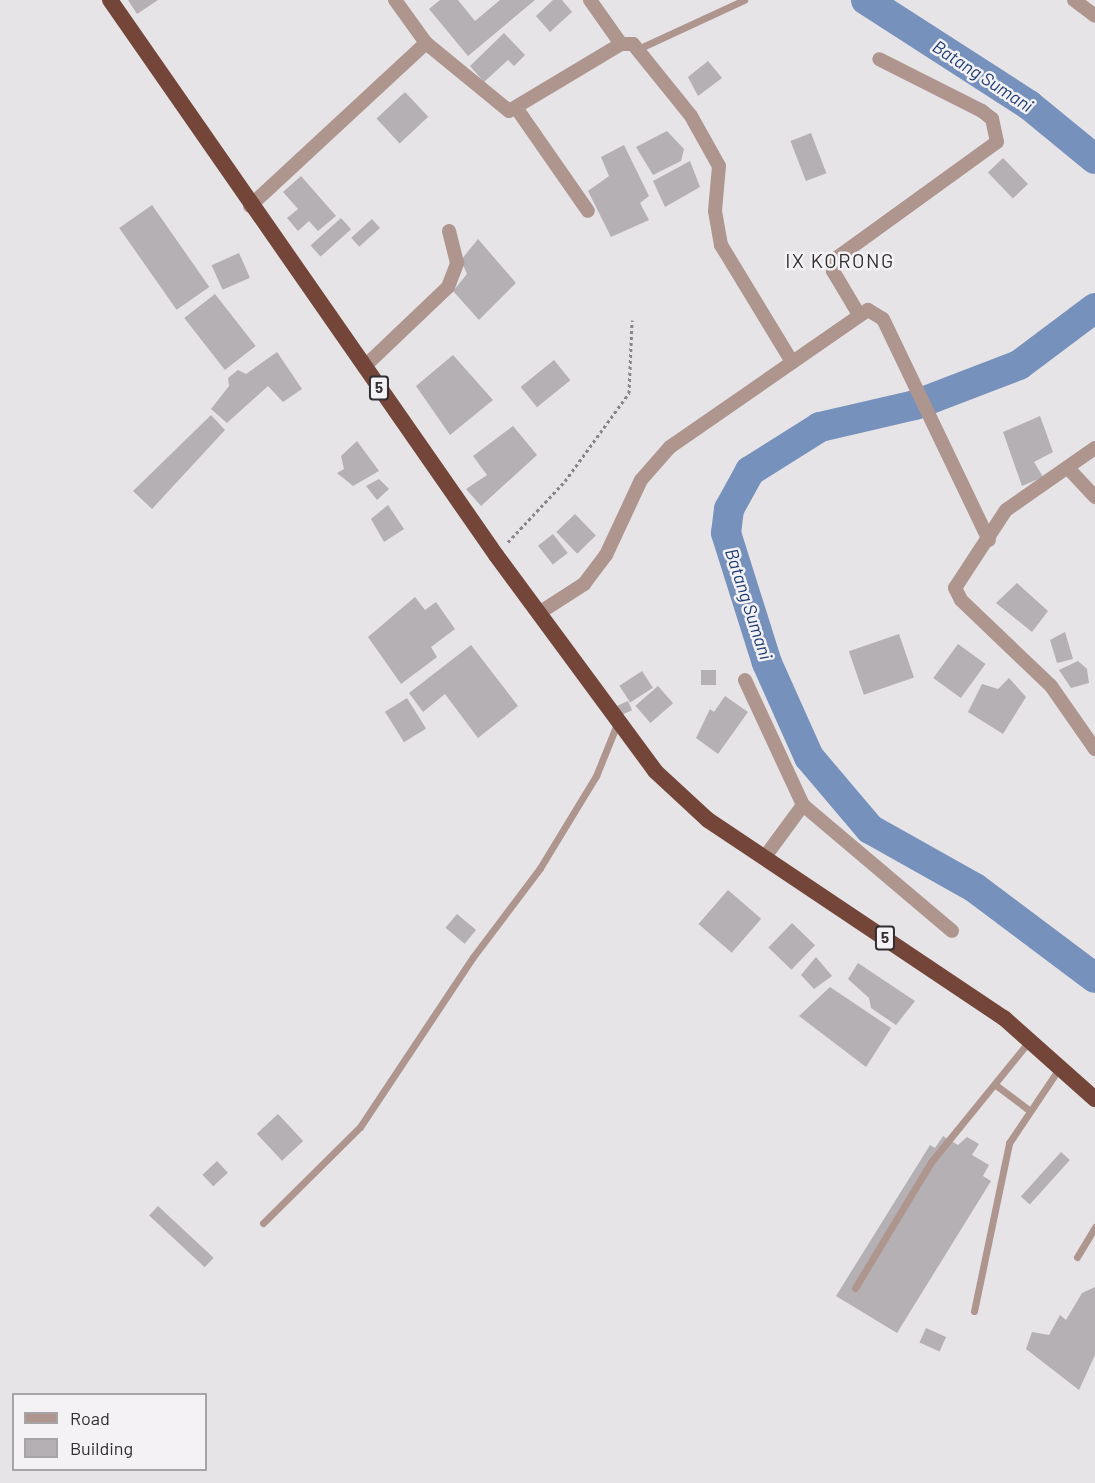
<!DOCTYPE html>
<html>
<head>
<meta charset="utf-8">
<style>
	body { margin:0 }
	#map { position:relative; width:1095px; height:1483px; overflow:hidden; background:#e7e4e8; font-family:Barlow,sans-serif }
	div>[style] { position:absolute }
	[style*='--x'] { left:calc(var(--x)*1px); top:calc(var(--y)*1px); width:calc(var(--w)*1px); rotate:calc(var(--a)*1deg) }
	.river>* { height:30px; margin:-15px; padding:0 15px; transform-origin:15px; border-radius:15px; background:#7691bc }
	.building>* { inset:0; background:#b4b0b3; transform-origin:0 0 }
	.path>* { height:3px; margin-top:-1.5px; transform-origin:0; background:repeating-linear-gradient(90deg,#878588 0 3px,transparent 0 6px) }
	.service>* { height:7px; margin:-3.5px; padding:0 3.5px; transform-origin:3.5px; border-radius:3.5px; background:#ae958e }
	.minor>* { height:14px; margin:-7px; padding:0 7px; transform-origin:7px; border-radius:7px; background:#ae958e }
	.trunk>* { height:16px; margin:-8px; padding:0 8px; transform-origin:8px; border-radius:8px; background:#74463a }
	span { translate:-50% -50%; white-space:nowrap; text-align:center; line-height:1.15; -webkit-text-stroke:5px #f4f2f5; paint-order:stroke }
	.shield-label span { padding:2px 4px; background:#f4f2f5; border:2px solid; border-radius:4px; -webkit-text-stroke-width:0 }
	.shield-label { font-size:15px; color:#312f31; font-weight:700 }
	.water-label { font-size:18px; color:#1b3b72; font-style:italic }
	.quarter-label { font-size:20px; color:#312f31; letter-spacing:1.5px }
	.legend { position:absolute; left:12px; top:1393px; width:195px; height:78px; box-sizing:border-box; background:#f4f2f5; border:2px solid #a6a4a7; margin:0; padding:8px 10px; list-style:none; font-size:18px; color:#312f31 }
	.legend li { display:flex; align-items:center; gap:12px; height:30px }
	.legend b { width:30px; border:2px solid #a6a4a7 }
</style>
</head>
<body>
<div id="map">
	<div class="river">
		<div style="--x:866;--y:0;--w:194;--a:32.8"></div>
		<div style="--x:1029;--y:105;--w:85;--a:39.3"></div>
		<div style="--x:1095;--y:308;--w:95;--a:143.1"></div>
		<div style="--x:1019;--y:365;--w:111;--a:159"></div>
		<div style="--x:915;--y:405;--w:98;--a:167"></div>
		<div style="--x:820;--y:427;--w:83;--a:147.8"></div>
		<div style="--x:750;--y:471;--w:43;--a:118.9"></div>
		<div style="--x:729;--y:509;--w:24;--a:97"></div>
		<div style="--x:726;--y:533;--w:136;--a:72.5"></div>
		<div style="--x:767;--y:663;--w:103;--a:65.9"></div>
		<div style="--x:809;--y:757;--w:94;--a:49.7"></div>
		<div style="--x:870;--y:829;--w:120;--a:29.3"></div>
		<div style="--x:975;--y:888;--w:150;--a:36.9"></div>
	</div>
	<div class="building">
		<div style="clip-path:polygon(128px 0,158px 0,137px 14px)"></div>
		<div style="clip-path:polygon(440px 0,458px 0,475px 21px,500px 0,535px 0,468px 56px,429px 9px)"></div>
		<div style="clip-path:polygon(553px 0,562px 0,572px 12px,550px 32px,536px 16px)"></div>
		<div style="clip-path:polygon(504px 33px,525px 55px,514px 66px,508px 60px,484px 82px,470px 66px)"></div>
		<div style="clip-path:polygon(708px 61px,722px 78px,698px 96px,688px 77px)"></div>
		<div style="left:405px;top:92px;width:34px;height:39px;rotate:47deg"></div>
		<div style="clip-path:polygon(667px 131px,684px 149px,681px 161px,653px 175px,636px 147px)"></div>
		<div style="left:811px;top:133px;width:43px;height:22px;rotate:69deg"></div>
		<div style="clip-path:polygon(624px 145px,649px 196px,640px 203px,649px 220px,611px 237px,588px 191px,609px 176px,601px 157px)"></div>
		<div style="left:1003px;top:158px;width:36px;height:21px;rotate:46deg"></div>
		<div style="clip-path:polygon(690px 161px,700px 187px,665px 207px,653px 181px)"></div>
		<div style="clip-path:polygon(301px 176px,336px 216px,318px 231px,309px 221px,298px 231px,287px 218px,298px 209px,283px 192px)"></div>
		<div style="left:152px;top:205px;width:100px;height:40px;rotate:55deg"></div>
		<div style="left:341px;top:218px;width:15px;height:41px;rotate:48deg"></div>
		<div style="left:372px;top:219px;width:12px;height:28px;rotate:48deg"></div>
		<div style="clip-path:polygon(478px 239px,516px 283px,479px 320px,453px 291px,467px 274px,461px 260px)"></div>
		<div style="left:239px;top:253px;width:27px;height:30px;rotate:66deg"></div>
		<div style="left:215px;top:294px;width:66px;height:39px;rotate:52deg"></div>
		<div style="clip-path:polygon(277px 352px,302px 389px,283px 402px,268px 386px,227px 423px,211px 409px,229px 386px,228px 378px,238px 370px,246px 374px)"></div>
		<div style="clip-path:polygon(453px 355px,493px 400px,450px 435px,416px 386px)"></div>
		<div style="left:554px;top:360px;width:26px;height:43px;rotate:51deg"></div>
		<div style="clip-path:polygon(211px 415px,225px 430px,152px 509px,133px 491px)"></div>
		<div style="clip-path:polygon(1040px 416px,1053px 452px,1034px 462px,1043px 477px,1022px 486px,1003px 432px)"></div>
		<div style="clip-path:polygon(513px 426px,537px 455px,481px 506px,466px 489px,487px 475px,473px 456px)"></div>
		<div style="clip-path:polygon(357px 441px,379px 471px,353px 486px,337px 473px,344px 469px,341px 456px)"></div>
		<div style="clip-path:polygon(379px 479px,389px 489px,377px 500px,366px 486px)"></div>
		<div style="clip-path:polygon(388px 505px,404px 529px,384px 542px,371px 519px)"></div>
		<div style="left:575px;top:514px;width:30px;height:26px;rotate:46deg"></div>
		<div style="left:553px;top:534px;width:24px;height:19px;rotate:52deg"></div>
		<div style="clip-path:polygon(1017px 583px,1048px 611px,1032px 632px,996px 603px)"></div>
		<div style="clip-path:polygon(415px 597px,425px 610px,436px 602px,455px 629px,431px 647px,437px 657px,401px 684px,368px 637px)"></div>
		<div style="clip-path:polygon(1065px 632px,1073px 659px,1057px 663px,1050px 640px)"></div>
		<div style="left:899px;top:634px;width:46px;height:53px;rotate:71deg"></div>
		<div style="left:958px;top:644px;width:34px;height:42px;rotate:36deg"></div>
		<div style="clip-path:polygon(471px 645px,518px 706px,478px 738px,445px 694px,423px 712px,409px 693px)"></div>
		<div style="clip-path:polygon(1078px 661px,1087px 669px,1089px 683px,1071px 688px,1059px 670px)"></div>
		<div style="left:701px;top:670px;width:15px;height:15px"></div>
		<div style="left:642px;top:671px;width:20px;height:27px;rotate:57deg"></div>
		<div style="clip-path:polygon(1009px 678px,1026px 697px,1003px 734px,968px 712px,982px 684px,998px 689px)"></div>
		<div style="left:658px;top:686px;width:23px;height:30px;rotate:49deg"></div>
		<div style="clip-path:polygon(725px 696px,748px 712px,718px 754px,696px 738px,710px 709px,714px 712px)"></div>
		<div style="left:407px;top:698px;width:36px;height:26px;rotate:58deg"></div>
		<div style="left:628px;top:701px;width:10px;height:13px;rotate:66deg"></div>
		<div style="left:728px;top:890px;width:44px;height:45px;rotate:41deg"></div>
		<div style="left:457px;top:914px;width:25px;height:18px;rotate:40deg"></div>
		<div style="left:792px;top:923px;width:32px;height:34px;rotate:44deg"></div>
		<div style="clip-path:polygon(816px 957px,832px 976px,814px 989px,801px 975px)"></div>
		<div style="clip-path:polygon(858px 963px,915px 1001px,896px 1025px,871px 1008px,869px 998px,848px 979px)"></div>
		<div style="clip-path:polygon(830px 987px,891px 1028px,866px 1067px,799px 1016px)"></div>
		<div style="left:278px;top:1114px;width:37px;height:29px;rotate:47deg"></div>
		<div style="clip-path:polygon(943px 1136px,958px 1145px,967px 1137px,979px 1144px,972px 1155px,989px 1165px,983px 1176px,991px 1181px,897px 1333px,836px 1296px,930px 1145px,935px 1148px)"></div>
		<div style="left:1061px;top:1152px;width:12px;height:60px;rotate:42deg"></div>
		<div style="left:217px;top:1161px;width:16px;height:20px;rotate:47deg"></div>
		<div style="left:158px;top:1206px;width:76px;height:13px;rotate:43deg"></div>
		<div style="clip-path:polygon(1095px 1287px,1095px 1355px,1079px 1390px,1026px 1349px,1032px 1332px,1049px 1335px,1060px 1315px,1066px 1320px,1082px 1293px)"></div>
		<div style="left:926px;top:1328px;width:22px;height:16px;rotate:24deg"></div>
	</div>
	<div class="path">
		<div style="--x:508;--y:542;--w:83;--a:-46.9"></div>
		<div style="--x:565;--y:481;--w:109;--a:-54"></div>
		<div style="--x:629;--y:393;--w:73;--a:-87.6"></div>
	</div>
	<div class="service">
		<div style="--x:638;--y:49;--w:117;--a:-24.8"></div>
		<div style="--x:997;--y:1086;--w:38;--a:37"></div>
		<div style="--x:263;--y:1223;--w:136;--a:-44.7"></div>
		<div style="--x:360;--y:1127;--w:204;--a:-56.4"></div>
		<div style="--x:473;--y:957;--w:111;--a:-53"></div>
		<div style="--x:540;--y:868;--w:108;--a:-58.7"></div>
		<div style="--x:596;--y:776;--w:56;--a:-68"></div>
		<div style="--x:1077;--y:1257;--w:35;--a:-59"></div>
		<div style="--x:855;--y:1288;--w:147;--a:-58.9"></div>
		<div style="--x:931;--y:1162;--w:157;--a:-50.9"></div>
		<div style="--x:974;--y:1311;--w:172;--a:-78.2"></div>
		<div style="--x:1009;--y:1143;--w:92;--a:-56.1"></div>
	</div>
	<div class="minor">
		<div style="--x:395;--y:0;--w:53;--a:54.2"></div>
		<div style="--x:426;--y:43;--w:107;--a:39.3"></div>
		<div style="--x:509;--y:111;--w:131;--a:-30.9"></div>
		<div style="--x:621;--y:44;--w:12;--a:0"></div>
		<div style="--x:633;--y:44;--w:92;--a:51.1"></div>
		<div style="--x:691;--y:116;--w:57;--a:60.8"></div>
		<div style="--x:719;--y:166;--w:45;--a:95.1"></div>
		<div style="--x:715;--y:211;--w:35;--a:80"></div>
		<div style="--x:721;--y:245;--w:137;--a:58.7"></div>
		<div style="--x:590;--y:0;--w:54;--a:54.8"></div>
		<div style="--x:1074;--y:0;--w:26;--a:37"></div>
		<div style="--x:517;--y:109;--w:124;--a:55.2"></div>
		<div style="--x:250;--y:206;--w:240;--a:-42.8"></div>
		<div style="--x:858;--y:313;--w:49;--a:-120.8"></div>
		<div style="--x:833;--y:271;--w:15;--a:-70"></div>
		<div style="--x:838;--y:257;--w:196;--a:-35.9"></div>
		<div style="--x:997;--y:142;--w:24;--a:-102"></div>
		<div style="--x:992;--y:119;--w:13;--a:-141"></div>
		<div style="--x:982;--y:111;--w:115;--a:-153.2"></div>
		<div style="--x:364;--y:367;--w:116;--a:-43.6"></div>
		<div style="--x:448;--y:287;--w:26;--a:-69"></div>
		<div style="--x:457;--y:263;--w:33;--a:-104"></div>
		<div style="--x:1095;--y:448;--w:108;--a:145.1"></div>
		<div style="--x:1006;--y:510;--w:93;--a:123.2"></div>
		<div style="--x:955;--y:588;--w:13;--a:63"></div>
		<div style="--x:961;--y:600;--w:124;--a:43.7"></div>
		<div style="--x:1051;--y:686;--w:77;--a:55.1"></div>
		<div style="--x:1068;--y:468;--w:40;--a:47"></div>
		<div style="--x:539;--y:613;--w:54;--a:-32.8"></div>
		<div style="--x:584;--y:584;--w:36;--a:-53"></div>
		<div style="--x:606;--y:555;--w:83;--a:-65"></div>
		<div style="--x:641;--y:480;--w:44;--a:-48.7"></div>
		<div style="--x:670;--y:447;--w:241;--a:-34.7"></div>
		<div style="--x:868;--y:310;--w:17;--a:31"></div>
		<div style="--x:883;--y:319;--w:245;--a:64.4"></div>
		<div style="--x:745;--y:680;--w:138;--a:65.1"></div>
		<div style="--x:803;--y:805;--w:195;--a:40.2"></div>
		<div style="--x:764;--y:858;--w:66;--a:-53.7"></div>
	</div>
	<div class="trunk">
		<div style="--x:110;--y:0;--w:676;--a:55.18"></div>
		<div style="--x:496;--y:555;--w:268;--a:53.6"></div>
		<div style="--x:655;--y:771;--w:72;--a:42.8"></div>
		<div style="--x:708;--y:820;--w:356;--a:33.8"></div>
		<div style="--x:1004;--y:1018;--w:122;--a:41.7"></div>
	</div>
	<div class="shield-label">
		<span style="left:379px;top:388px">5</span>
		<span style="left:885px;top:938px">5</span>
	</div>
	<div class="water-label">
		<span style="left:983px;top:76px;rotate:33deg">Batang Sumani</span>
		<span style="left:749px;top:604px;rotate:72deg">Batang Sumani</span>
	</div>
	<div class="quarter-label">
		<span style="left:840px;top:260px">IX KORONG</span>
	</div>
	<ul class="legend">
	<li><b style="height:8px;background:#ae958e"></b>Road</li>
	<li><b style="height:16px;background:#b4b0b3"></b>Building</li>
	</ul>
</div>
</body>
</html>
